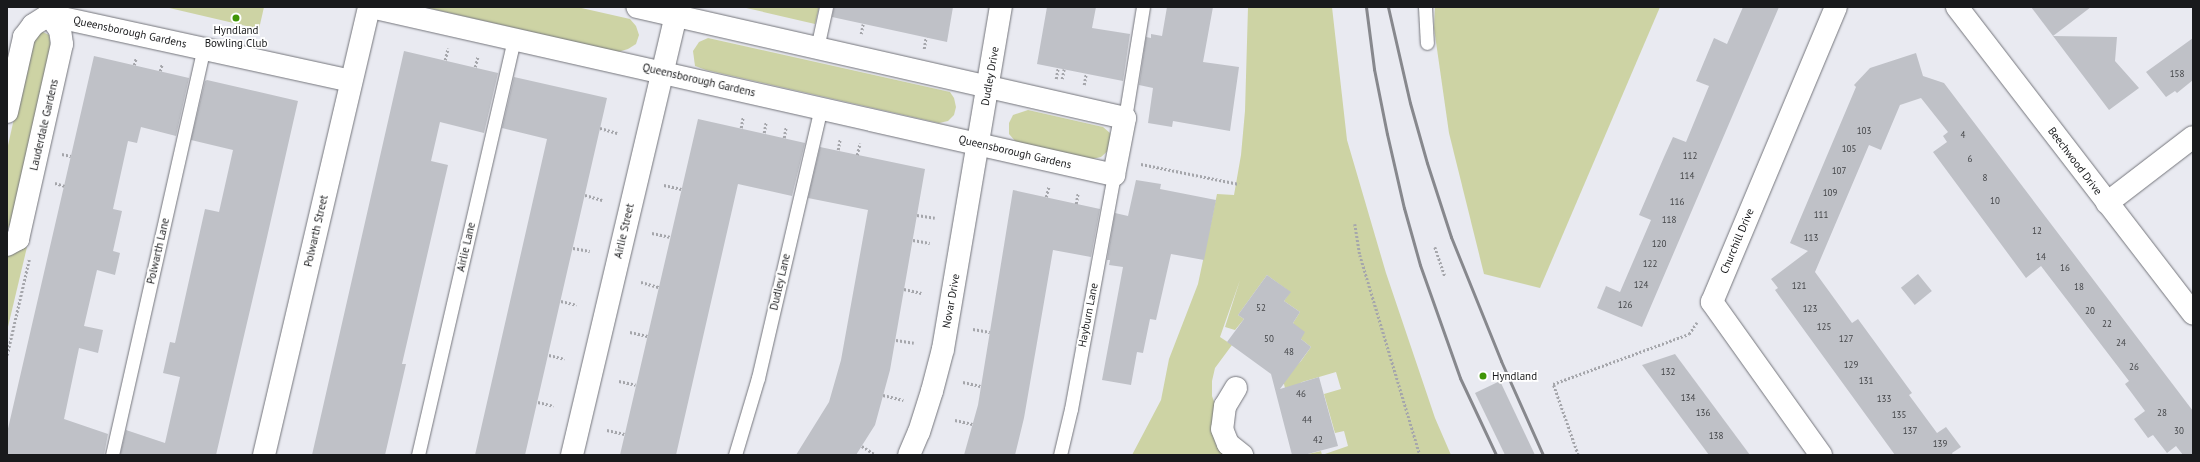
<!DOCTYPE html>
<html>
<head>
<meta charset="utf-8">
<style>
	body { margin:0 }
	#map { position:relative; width:2200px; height:462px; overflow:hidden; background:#e9eaf1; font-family:"PT Sans",sans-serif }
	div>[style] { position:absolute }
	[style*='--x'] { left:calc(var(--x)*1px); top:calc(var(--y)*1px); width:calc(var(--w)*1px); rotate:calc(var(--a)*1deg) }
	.green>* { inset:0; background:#cdd3a4 }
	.building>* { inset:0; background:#bfc1c7; transform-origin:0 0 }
	.path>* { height:2.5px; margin-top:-1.25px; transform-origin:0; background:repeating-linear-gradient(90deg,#a5a6ab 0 2px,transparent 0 4px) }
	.roads { filter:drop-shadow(0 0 1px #74757b) drop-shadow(0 0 1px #74757b) }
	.lane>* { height:13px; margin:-6.5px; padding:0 6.5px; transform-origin:6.5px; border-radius:6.5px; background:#fff }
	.street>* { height:22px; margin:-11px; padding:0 11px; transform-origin:11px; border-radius:11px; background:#fff }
	.rail>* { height:3px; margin:-1.5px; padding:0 1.5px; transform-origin:1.5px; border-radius:1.5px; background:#87888d }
	.dots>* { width:11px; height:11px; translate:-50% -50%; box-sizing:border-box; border:2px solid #fff; border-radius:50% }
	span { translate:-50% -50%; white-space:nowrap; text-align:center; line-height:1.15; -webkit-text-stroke:3.5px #fff; paint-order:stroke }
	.number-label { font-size:9px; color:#424447 }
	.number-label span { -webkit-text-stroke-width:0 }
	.poi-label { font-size:11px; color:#191a1c }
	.left { translate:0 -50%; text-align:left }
	.street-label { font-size:11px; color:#191a1c }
	.frame { position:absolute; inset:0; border:8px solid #191a1c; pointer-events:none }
</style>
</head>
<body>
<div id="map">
	<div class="green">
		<div style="clip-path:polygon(165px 7px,264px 7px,259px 29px)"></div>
		<div style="clip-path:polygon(424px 7px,577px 7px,630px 19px,636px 26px,639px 35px,636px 44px,628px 49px,618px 52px)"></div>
		<div style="clip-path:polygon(742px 7px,819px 7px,815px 24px)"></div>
		<div style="clip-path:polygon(1248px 7px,1332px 7px,1347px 140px,1386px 273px,1435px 418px,1451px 455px,1304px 455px,1321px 451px,1322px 455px,1348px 446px,1344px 431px,1335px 433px,1324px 394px,1341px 389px,1336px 372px,1302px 382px,1286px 392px,1284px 384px,1280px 381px,1301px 361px,1311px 347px,1301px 339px,1293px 323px,1300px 312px,1284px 301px,1290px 292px,1267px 275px,1238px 315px,1244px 319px,1235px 330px,1225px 327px,1240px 280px,1220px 337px,1232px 345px,1215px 368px,1212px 381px,1212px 396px,1217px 410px,1212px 431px,1216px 445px,1231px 455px,1132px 455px,1161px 400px,1169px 359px,1198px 284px,1217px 194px,1234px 195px,1241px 155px,1245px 111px)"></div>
		<div style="clip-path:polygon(1435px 7px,1660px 7px,1540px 288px,1484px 274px,1449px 133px,1434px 28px)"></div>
		<div style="clip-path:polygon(43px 32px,49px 35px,51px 48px,11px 223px,7px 230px,7px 150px,31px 42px,38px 33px)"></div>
		<div style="clip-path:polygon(708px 38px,950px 92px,954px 98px,956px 107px,954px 115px,948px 121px,939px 123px,706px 70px,695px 66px,693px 51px,699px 42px)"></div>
		<div style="clip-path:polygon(1028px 110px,1103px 127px,1110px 133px,1112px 140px,1110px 149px,1101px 157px,1092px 159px,1016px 142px,1009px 134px,1009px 123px,1013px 115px)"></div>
		<div style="clip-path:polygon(27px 247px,7px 331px,7px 254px)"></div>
	</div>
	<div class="building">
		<div style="clip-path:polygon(834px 7px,953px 7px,947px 42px,832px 17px)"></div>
		<div style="clip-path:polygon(1047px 7px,1096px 7px,1092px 28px,1130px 34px,1123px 81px,1037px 64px)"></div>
		<div style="clip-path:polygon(1167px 7px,1213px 7px,1203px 62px,1239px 67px,1230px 131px,1173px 121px,1172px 127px,1148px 123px,1153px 88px,1139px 85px,1146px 37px,1151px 38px,1151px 34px,1162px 36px)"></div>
		<div style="clip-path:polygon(1743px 7px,1779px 7px,1642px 327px,1597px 308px,1606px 286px,1620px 292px,1651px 220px,1639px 215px,1664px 157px,1673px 137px,1686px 142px,1709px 86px,1696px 81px,1714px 38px,1727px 44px)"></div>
		<div style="clip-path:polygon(2031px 7px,2091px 7px,2053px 36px)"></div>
		<div style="clip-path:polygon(2053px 36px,2117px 37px,2115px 61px,2139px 88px,2109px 110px)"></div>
		<div style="clip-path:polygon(2193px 38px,2193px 80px,2177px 93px,2175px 91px,2166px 97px,2146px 72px)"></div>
		<div style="clip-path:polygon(404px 51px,498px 73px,484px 133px,440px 122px,431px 161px,448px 165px,402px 364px,406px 364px,385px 455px,312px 455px)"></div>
		<div style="clip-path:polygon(1916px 53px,1923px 76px,1944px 83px,2193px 411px,2193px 455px,2183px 455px,2176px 446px,2167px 453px,2153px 435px,2148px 438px,2134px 419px,2145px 411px,2125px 384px,2129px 381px,2041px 266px,2026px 278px,1933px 152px,1947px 142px,1943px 136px,1948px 132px,1921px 98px,1900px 105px,1881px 150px,1869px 145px,1815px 272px,1852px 323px,1858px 319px,1912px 393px,1909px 395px,1937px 433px,1946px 427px,1961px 447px,1952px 453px,1953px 455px,1895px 455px,1775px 290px,1778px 288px,1771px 279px,1808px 251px,1790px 243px,1856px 87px,1854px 85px,1870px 68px)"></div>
		<div style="clip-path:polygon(94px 56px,189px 78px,176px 136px,141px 127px,137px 143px,128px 141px,113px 209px,122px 211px,113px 251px,120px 253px,115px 275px,97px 270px,84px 326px,103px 330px,98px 353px,79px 348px,64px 419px,108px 434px,104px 455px,7px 455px,7px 433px)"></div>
		<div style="clip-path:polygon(514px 77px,607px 98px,525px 455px,475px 455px,547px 139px,502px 128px)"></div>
		<div style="clip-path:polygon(207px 80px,298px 101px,265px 246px,216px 455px,120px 455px,126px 430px,165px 443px,180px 377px,163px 373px,170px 342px,175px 343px,205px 209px,219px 212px,233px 150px,191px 140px,205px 81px)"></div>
		<div style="clip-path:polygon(698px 119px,805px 143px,792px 196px,738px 184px,676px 455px,620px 455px)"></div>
		<div style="clip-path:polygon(820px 147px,925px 169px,890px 370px,875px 425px,856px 455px,796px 455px,829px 402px,841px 360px,868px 210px,808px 198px)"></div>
		<div style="clip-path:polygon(1136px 180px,1161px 184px,1160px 189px,1216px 200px,1204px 260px,1171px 254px,1156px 320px,1150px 319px,1143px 353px,1137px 352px,1131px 385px,1102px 380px,1123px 267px,1109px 265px,1110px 260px,1107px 260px,1115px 213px,1128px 216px)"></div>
		<div style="clip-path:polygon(1013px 190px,1100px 209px,1091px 257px,1053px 250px,1024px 418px,1015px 455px,964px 455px,978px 405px)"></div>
		<div style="left:1918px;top:274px;width:22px;height:22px;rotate:51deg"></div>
		<div style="clip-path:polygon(1267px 275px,1291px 292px,1284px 301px,1300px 312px,1293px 323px,1305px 332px,1301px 339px,1311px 347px,1280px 389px,1319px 377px,1338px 446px,1304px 455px,1292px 455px,1271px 374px,1227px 342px,1244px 319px,1238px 315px)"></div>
		<div style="clip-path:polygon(1675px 354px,1701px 389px,1750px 455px,1709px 455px,1642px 365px)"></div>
		<div style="clip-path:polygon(1500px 381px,1535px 455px,1505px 455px,1475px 393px)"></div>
	</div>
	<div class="path">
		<div style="--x:861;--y:34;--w:10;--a:-79"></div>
		<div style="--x:924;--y:49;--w:12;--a:-81"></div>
		<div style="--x:445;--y:60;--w:12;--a:-76"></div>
		<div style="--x:134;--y:65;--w:7;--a:-74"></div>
		<div style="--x:475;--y:67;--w:11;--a:-75"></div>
		<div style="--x:160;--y:71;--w:7;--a:-74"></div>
		<div style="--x:1056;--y:79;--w:11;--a:-80"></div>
		<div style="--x:1062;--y:79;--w:10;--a:-79"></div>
		<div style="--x:1084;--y:85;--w:11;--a:-80"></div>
		<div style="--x:600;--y:128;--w:18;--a:16"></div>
		<div style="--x:741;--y:128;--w:11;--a:-80"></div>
		<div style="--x:764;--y:133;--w:11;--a:-80"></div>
		<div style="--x:784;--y:138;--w:11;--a:-80"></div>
		<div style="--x:838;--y:150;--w:11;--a:-80"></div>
		<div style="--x:62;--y:154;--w:9;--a:13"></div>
		<div style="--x:857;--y:155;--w:12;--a:-76"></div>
		<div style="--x:1141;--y:164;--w:100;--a:11.5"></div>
		<div style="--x:55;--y:183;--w:10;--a:17"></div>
		<div style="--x:664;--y:185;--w:18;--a:13"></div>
		<div style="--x:585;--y:195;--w:18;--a:16"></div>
		<div style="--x:1046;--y:197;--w:11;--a:-75"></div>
		<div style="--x:1076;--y:204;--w:11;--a:-80"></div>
		<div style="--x:917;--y:215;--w:18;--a:9"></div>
		<div style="--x:1355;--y:224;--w:31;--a:81"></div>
		<div style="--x:1360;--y:255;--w:209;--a:73.3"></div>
		<div style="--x:652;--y:233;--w:19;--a:12"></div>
		<div style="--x:913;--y:240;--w:17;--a:10"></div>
		<div style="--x:1435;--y:247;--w:31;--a:71"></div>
		<div style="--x:573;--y:248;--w:17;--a:10"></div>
		<div style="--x:641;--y:282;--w:19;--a:16"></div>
		<div style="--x:904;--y:289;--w:18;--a:13"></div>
		<div style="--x:561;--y:301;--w:16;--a:14"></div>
		<div style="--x:973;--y:329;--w:17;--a:10"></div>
		<div style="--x:630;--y:332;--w:18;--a:13"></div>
		<div style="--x:896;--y:340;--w:18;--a:9"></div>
		<div style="--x:7;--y:355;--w:98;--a:-77"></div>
		<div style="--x:549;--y:355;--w:16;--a:14"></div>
		<div style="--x:619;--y:381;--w:17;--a:13"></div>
		<div style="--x:963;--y:382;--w:18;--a:13"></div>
		<div style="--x:883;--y:395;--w:21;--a:14"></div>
		<div style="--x:538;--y:402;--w:16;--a:14"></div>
		<div style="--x:955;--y:420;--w:18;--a:13"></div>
		<div style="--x:607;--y:430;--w:18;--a:13"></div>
		<div style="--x:862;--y:446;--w:17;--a:33"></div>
		<div style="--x:525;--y:455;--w:2;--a:0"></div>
		<div style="--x:1578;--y:455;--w:75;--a:-109.4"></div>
		<div style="--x:1553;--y:384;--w:145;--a:-20.2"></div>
		<div style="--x:1689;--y:334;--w:14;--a:-56"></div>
	</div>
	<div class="roads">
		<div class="lane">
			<div style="--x:1425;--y:7;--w:36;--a:87"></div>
			<div style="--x:817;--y:48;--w:42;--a:-77.6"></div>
			<div style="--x:1125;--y:118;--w:112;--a:-80.8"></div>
			<div style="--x:112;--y:455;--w:417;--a:-77.3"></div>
			<div style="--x:418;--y:455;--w:427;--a:-77"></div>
			<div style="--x:735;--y:455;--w:80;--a:-73.4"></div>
			<div style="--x:758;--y:378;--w:277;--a:-76.9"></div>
			<div style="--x:1060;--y:455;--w:47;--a:-76.6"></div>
			<div style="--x:1071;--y:409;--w:238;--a:-79.6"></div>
		</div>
		<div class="street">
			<div style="--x:371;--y:7;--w:762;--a:12.74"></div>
			<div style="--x:1114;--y:175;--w:58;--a:-79.1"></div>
			<div style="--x:1125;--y:118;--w:500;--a:-167.19"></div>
			<div style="--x:1957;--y:7;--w:387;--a:52.4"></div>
			<div style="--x:49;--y:15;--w:309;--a:12.3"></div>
			<div style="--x:7;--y:112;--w:77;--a:-77.2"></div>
			<div style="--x:24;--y:37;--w:15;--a:-53"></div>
			<div style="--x:33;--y:25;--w:19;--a:-32"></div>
			<div style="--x:49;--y:15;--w:8;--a:-76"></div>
			<div style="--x:2107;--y:203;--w:108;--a:-37.5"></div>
			<div style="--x:7;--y:245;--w:13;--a:-29"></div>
			<div style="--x:18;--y:239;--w:200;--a:-77.3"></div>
			<div style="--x:62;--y:44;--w:14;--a:-98"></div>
			<div style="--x:60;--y:30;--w:19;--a:-126"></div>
			<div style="--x:1236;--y:388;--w:21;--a:121"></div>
			<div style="--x:1225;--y:406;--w:23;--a:97"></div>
			<div style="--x:1222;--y:429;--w:16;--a:68"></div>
			<div style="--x:1228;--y:444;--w:18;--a:38"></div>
			<div style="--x:264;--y:455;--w:460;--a:-76.8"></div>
			<div style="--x:572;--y:455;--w:460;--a:-76.7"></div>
			<div style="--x:909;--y:455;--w:25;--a:-67"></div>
			<div style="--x:919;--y:432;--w:43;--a:-72.4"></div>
			<div style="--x:932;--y:391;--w:43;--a:-75.3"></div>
			<div style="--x:943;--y:349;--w:347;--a:-80.4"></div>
			<div style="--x:1821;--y:455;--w:188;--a:-125.5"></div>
			<div style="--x:1712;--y:302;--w:320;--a:-67.2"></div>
		</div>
	</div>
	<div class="rail">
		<div style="--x:1366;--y:7;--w:63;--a:82.6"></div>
		<div style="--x:1374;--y:69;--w:66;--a:78.7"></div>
		<div style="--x:1387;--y:134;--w:76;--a:77.1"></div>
		<div style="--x:1404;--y:208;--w:59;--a:74.3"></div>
		<div style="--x:1420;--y:265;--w:120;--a:70.5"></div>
		<div style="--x:1460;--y:378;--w:85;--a:64.9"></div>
		<div style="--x:1388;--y:7;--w:98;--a:77.1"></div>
		<div style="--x:1410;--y:103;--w:62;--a:74.2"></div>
		<div style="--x:1427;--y:163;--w:78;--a:72"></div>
		<div style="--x:1451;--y:237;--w:134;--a:68"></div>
		<div style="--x:1501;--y:361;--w:103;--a:65.9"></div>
	</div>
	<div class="dots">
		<div style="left:236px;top:18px;background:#409507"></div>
		<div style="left:1483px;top:376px;background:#409507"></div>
	</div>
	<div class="number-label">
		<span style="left:2177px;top:74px">158</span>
		<span style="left:1864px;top:131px">103</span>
		<span style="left:1963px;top:135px">4</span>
		<span style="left:1849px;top:149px">105</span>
		<span style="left:1690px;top:156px">112</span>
		<span style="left:1970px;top:159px">6</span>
		<span style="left:1839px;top:171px">107</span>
		<span style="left:1687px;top:176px">114</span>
		<span style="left:1985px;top:178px">8</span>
		<span style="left:1830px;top:193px">109</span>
		<span style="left:1995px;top:201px">10</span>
		<span style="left:1677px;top:202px">116</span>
		<span style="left:1821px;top:215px">111</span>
		<span style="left:1669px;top:220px">118</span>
		<span style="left:2037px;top:231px">12</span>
		<span style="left:1811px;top:238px">113</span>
		<span style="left:1659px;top:244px">120</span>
		<span style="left:2041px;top:257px">14</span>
		<span style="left:1650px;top:264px">122</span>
		<span style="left:2065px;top:268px">16</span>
		<span style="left:1641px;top:285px">124</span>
		<span style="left:1799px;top:286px">121</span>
		<span style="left:2079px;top:287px">18</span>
		<span style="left:1625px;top:305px">126</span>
		<span style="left:1261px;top:308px">52</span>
		<span style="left:1810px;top:309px">123</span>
		<span style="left:2090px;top:311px">20</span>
		<span style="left:2107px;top:324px">22</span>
		<span style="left:1824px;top:327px">125</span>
		<span style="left:1269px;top:339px">50</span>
		<span style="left:1846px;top:339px">127</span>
		<span style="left:2121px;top:343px">24</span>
		<span style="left:1289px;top:352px">48</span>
		<span style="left:1851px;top:365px">129</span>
		<span style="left:2134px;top:367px">26</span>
		<span style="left:1668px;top:372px">132</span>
		<span style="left:1866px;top:381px">131</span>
		<span style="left:1301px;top:394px">46</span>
		<span style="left:1688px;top:398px">134</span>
		<span style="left:1884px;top:399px">133</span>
		<span style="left:1703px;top:413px">136</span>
		<span style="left:2162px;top:413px">28</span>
		<span style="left:1899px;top:415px">135</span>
		<span style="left:1307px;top:420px">44</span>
		<span style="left:1910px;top:431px">137</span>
		<span style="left:2179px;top:431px">30</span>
		<span style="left:1716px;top:436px">138</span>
		<span style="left:1318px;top:440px">42</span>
		<span style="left:1940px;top:444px">139</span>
	</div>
	<div class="poi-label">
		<span style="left:236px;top:37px">Hyndland<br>Bowling Club</span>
		<span class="left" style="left:1492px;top:376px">Hyndland</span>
	</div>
	<div class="street-label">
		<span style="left:130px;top:32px;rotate:12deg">Queensborough Gardens</span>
		<span style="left:990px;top:76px;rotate:-80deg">Dudley Drive</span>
		<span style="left:699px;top:80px;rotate:13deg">Queensborough Gardens</span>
		<span style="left:44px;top:125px;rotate:-77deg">Lauderdale Gardens</span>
		<span style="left:1015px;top:152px;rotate:13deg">Queensborough Gardens</span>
		<span style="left:2075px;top:161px;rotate:53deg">Beechwood Drive</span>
		<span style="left:316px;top:231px;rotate:-77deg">Polwarth Street</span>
		<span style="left:624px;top:231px;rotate:-77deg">Airlie Street</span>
		<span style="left:1737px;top:241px;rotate:-67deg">Churchill Drive</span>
		<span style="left:466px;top:247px;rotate:-77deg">Airlie Lane</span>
		<span style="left:158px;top:251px;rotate:-77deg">Polwarth Lane</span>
		<span style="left:780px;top:282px;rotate:-77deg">Dudley Lane</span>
		<span style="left:951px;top:301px;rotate:-80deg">Novar Drive</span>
		<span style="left:1088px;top:315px;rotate:-79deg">Hayburn Lane</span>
	</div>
	<div class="frame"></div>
</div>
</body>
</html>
